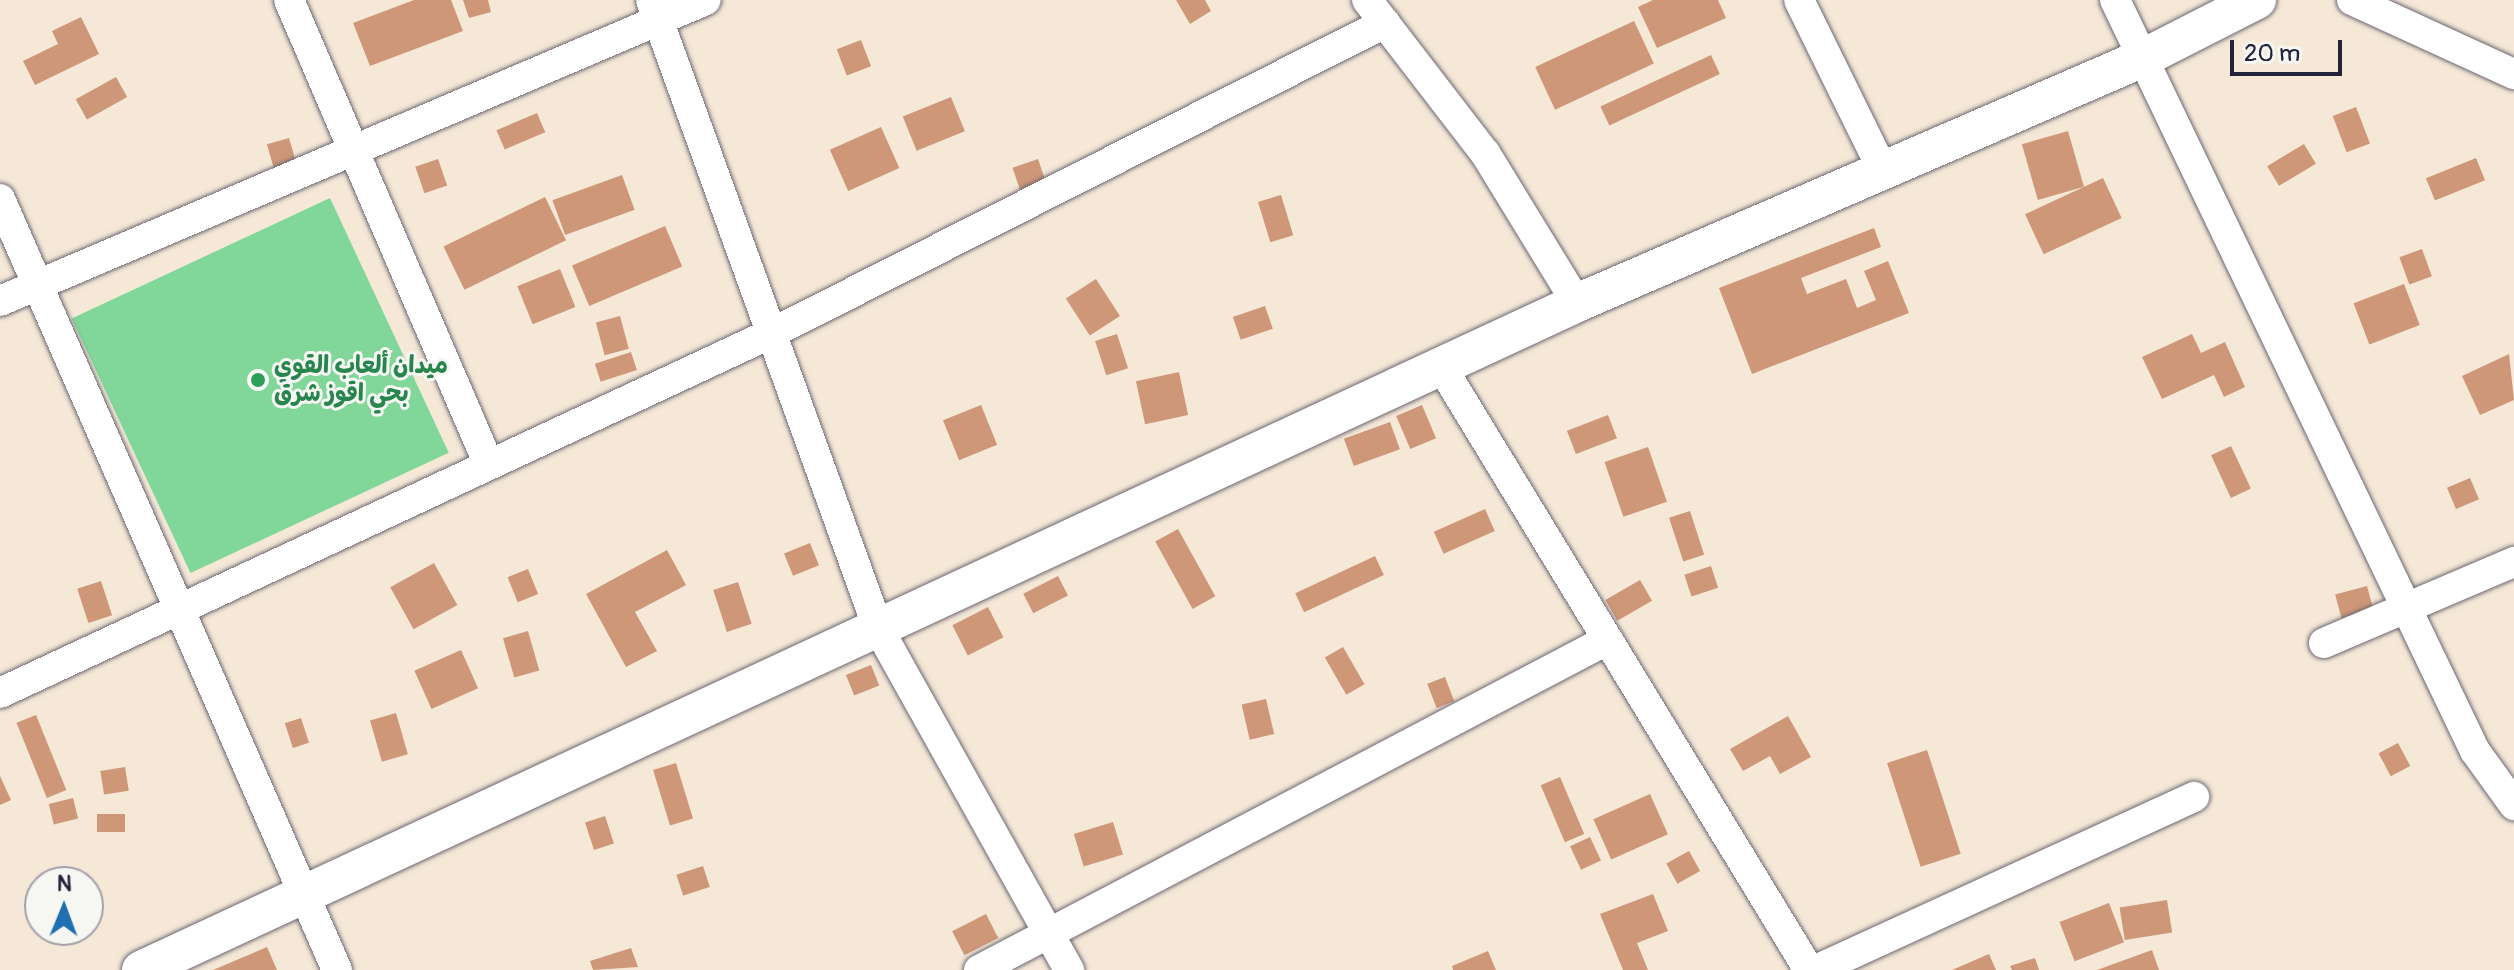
<!DOCTYPE html>
<html>
<head>
<meta charset="utf-8">
<style>
	body { margin:0 }
	#map { position:relative; width:2514px; height:970px; overflow:hidden; background:#f5e8d7; font-family:Pangolin,"Playpen Sans Arabic",sans-serif }
	div>[style] { position:absolute }
	[style*='--x'] { left:calc(var(--x)*1px); top:calc(var(--y)*1px); width:calc(var(--w)*1px); rotate:calc(var(--a)*1deg) }
	.green>* { inset:0; background:#81d79a; transform-origin:0 0 }
	.building>* { inset:0; background:#ce9778; transform-origin:0 0 }
	.roads { filter:drop-shadow(0 0 2px #6c6772) drop-shadow(0 0 2px #6c6772) }
	.minor>* { height:30px; margin:-15px; padding:0 15px; transform-origin:15px; border-radius:15px; background:#fff }
	.tertiary>* { height:38px; margin:-19px; padding:0 19px; transform-origin:19px; border-radius:19px; background:#fff }
	.dots>* { width:22px; height:22px; translate:-50% -50%; box-sizing:border-box; border:4px solid #f6f6f2; border-radius:50% }
	span { translate:-50% -50%; white-space:nowrap; text-align:center; line-height:1.15; -webkit-text-stroke:6px #f6f6f2; paint-order:stroke }
	.leisure-label { font-size:24px; color:#27864d; font-weight:700 }
	.left { translate:0 -50%; text-align:left }
	.north { position:absolute; left:24px; top:866px; width:80px; height:80px; box-sizing:border-box; background:#f6f6f2; border:2px solid #a1a1a9; border-radius:50%; rotate:1deg; font-size:22px; font-weight:700; line-height:32px; text-align:center; color:#22223b }
	.north::after { content:''; display:block; margin:auto; width:28px; height:36px; background:#1f6fb2; clip-path:polygon(50% 0,100% 100%,50% 72%,0 100%) }
	.scale { position:absolute; left:2230px; top:40px; width:112px; height:36px; box-sizing:border-box; border:4px solid #22223b; border-top:0; padding-left:10px; font-size:24px; line-height:28px; white-space:nowrap; color:#22223b; -webkit-text-stroke:6px #f6f6f2; paint-order:stroke }
</style>
</head>
<body>
<div id="map">
	<div class="green">
		<div style="left:330px;top:198px;width:281px;height:285px;rotate:65deg"></div>
	</div>
	<div class="building">
		<div style="clip-path:polygon(414px 0,451px 0,463px 31px,370px 66px,353px 23px)"></div>
		<div style="clip-path:polygon(463px 0,488px 0,491px 12px,469px 18px)"></div>
		<div style="clip-path:polygon(1176px 0,1205px 0,1211px 11px,1190px 24px)"></div>
		<div style="clip-path:polygon(1653px 0,1718px 0,1726px 18px,1657px 48px,1638px 7px)"></div>
		<div style="clip-path:polygon(81px 17px,99px 54px,35px 85px,23px 61px,58px 44px,52px 31px)"></div>
		<div style="left:1634px;top:21px;width:47px;height:109px;rotate:65deg"></div>
		<div style="left:861px;top:40px;width:28px;height:26px;rotate:69deg"></div>
		<div style="left:1711px;top:55px;width:21px;height:122px;rotate:65deg"></div>
		<div style="left:116px;top:77px;width:23px;height:46px;rotate:61deg"></div>
		<div style="left:951px;top:97px;width:37px;height:52px;rotate:68deg"></div>
		<div style="left:2356px;top:107px;width:39px;height:25px;rotate:69deg"></div>
		<div style="left:537px;top:113px;width:21px;height:44px;rotate:67deg"></div>
		<div style="left:881px;top:127px;width:45px;height:56px;rotate:66deg"></div>
		<div style="left:2068px;top:131px;width:58px;height:48px;rotate:74deg"></div>
		<div style="left:289px;top:138px;width:25px;height:23px;rotate:74deg"></div>
		<div style="left:2304px;top:144px;width:23px;height:43px;rotate:59deg"></div>
		<div style="left:2476px;top:158px;width:24px;height:54px;rotate:68deg"></div>
		<div style="left:438px;top:159px;width:28px;height:24px;rotate:71deg"></div>
		<div style="left:1038px;top:159px;width:24px;height:27px;rotate:71deg"></div>
		<div style="left:622px;top:175px;width:37px;height:74px;rotate:70deg"></div>
		<div style="left:2103px;top:178px;width:44px;height:86px;rotate:65deg"></div>
		<div style="left:1281px;top:195px;width:42px;height:24px;rotate:73deg"></div>
		<div style="left:545px;top:197px;width:48px;height:113px;rotate:64deg"></div>
		<div style="left:665px;top:226px;width:44px;height:101px;rotate:67deg"></div>
		<div style="clip-path:polygon(1874px 228px,1881px 247px,1801px 278px,1807px 294px,1846px 279px,1857px 308px,1876px 300px,1864px 271px,1888px 261px,1909px 313px,1752px 374px,1719px 288px)"></div>
		<div style="left:2422px;top:249px;width:29px;height:24px;rotate:70deg"></div>
		<div style="left:560px;top:269px;width:41px;height:46px;rotate:68deg"></div>
		<div style="left:1096px;top:279px;width:44px;height:36px;rotate:57deg"></div>
		<div style="left:2404px;top:284px;width:44px;height:54px;rotate:69deg"></div>
		<div style="left:1265px;top:306px;width:24px;height:34px;rotate:71deg"></div>
		<div style="left:620px;top:316px;width:34px;height:25px;rotate:75deg"></div>
		<div style="left:1117px;top:334px;width:36px;height:23px;rotate:72deg"></div>
		<div style="clip-path:polygon(2192px 334px,2201px 353px,2225px 342px,2245px 387px,2224px 397px,2214px 375px,2162px 399px,2142px 357px)"></div>
		<div style="left:631px;top:352px;width:19px;height:38px;rotate:72deg"></div>
		<div style="clip-path:polygon(2509px 354px,2514px 400px,2480px 415px,2462px 376px)"></div>
		<div style="left:1179px;top:372px;width:44px;height:44px;rotate:78deg"></div>
		<div style="left:981px;top:405px;width:43px;height:41px;rotate:68deg"></div>
		<div style="left:1422px;top:405px;width:36px;height:28px;rotate:67deg"></div>
		<div style="left:1608px;top:415px;width:25px;height:44px;rotate:69deg"></div>
		<div style="left:1390px;top:422px;width:29px;height:49px;rotate:70deg"></div>
		<div style="left:2231px;top:446px;width:47px;height:22px;rotate:65deg"></div>
		<div style="left:1648px;top:447px;width:58px;height:46px;rotate:71deg"></div>
		<div style="left:2470px;top:478px;width:23px;height:25px;rotate:67deg"></div>
		<div style="left:1485px;top:509px;width:24px;height:56px;rotate:66deg"></div>
		<div style="left:1690px;top:511px;width:46px;height:22px;rotate:72deg"></div>
		<div style="left:1178px;top:529px;width:77px;height:26px;rotate:61deg"></div>
		<div style="left:810px;top:543px;width:24px;height:28px;rotate:68deg"></div>
		<div style="clip-path:polygon(667px 550px,686px 585px,635px 612px,657px 651px,626px 667px,586px 594px)"></div>
		<div style="left:1375px;top:556px;width:21px;height:88px;rotate:65deg"></div>
		<div style="left:434px;top:563px;width:48px;height:50px;rotate:61deg"></div>
		<div style="left:1711px;top:566px;width:23px;height:28px;rotate:72deg"></div>
		<div style="left:528px;top:569px;width:27px;height:22px;rotate:68deg"></div>
		<div style="left:1058px;top:576px;width:22px;height:39px;rotate:63deg"></div>
		<div style="left:1640px;top:580px;width:24px;height:40px;rotate:60deg"></div>
		<div style="left:101px;top:581px;width:36px;height:25px;rotate:72deg"></div>
		<div style="left:738px;top:582px;width:44px;height:26px;rotate:72deg"></div>
		<div style="left:2367px;top:586px;width:28px;height:33px;rotate:75deg"></div>
		<div style="left:988px;top:607px;width:34px;height:40px;rotate:63deg"></div>
		<div style="left:528px;top:631px;width:41px;height:26px;rotate:74deg"></div>
		<div style="left:1343px;top:647px;width:43px;height:21px;rotate:60deg"></div>
		<div style="left:461px;top:650px;width:42px;height:51px;rotate:66deg"></div>
		<div style="left:871px;top:665px;width:22px;height:27px;rotate:68deg"></div>
		<div style="left:1445px;top:677px;width:26px;height:19px;rotate:69deg"></div>
		<div style="left:1266px;top:699px;width:36px;height:25px;rotate:77deg"></div>
		<div style="left:396px;top:713px;width:43px;height:27px;rotate:74deg"></div>
		<div style="left:36px;top:715px;width:81px;height:21px;rotate:68deg"></div>
		<div style="clip-path:polygon(1788px 716px,1811px 757px,1780px 774px,1770px 756px,1743px 771px,1730px 749px)"></div>
		<div style="left:301px;top:718px;width:26px;height:17px;rotate:72deg"></div>
		<div style="left:2398px;top:743px;width:26px;height:22px;rotate:62deg"></div>
		<div style="left:1927px;top:750px;width:109px;height:42px;rotate:72deg"></div>
		<div style="left:676px;top:763px;width:58px;height:24px;rotate:73deg"></div>
		<div style="left:125px;top:767px;width:24px;height:25px;rotate:81deg"></div>
		<div style="clip-path:polygon(0 776px,11px 800px,0 805px)"></div>
		<div style="left:1560px;top:777px;width:62px;height:21px;rotate:67deg"></div>
		<div style="left:1650px;top:794px;width:44px;height:62px;rotate:66deg"></div>
		<div style="left:73px;top:798px;width:21px;height:25px;rotate:76deg"></div>
		<div style="left:125px;top:814px;width:18px;height:28px;rotate:90deg"></div>
		<div style="left:605px;top:816px;width:29px;height:21px;rotate:72deg"></div>
		<div style="left:1113px;top:822px;width:34px;height:41px;rotate:73deg"></div>
		<div style="left:1590px;top:837px;width:26px;height:22px;rotate:65deg"></div>
		<div style="left:1689px;top:851px;width:23px;height:26px;rotate:61deg"></div>
		<div style="left:703px;top:866px;width:22px;height:28px;rotate:72deg"></div>
		<div style="clip-path:polygon(1653px 894px,1668px 931px,1637px 943px,1648px 970px,1623px 970px,1600px 914px)"></div>
		<div style="left:2167px;top:900px;width:33px;height:48px;rotate:81deg"></div>
		<div style="left:2109px;top:903px;width:42px;height:53px;rotate:69deg"></div>
		<div style="left:986px;top:914px;width:27px;height:38px;rotate:63deg"></div>
		<div style="clip-path:polygon(267px 947px,277px 970px,213px 970px)"></div>
		<div style="clip-path:polygon(631px 948px,638px 967px,593px 970px,590px 961px)"></div>
		<div style="clip-path:polygon(2152px 950px,2159px 970px,2097px 970px)"></div>
		<div style="clip-path:polygon(1488px 951px,1496px 970px,1453px 970px,1452px 966px)"></div>
		<div style="clip-path:polygon(1989px 954px,1996px 970px,1952px 970px)"></div>
		<div style="clip-path:polygon(2035px 958px,2039px 970px,2012px 970px,2010px 966px)"></div>
	</div>
	<div class="roads">
		<div class="minor">
			<div style="--x:289;--y:0;--w:506;--a:66.73"></div>
			<div style="--x:651;--y:0;--w:668;--a:70.13"></div>
			<div style="--x:878;--y:628;--w:392;--a:60.8"></div>
			<div style="--x:1367;--y:0;--w:193;--a:52.4"></div>
			<div style="--x:1485;--y:153;--w:176;--a:58.5"></div>
			<div style="--x:1799;--y:0;--w:186;--a:63.8"></div>
			<div style="--x:2115;--y:0;--w:833;--a:64.39"></div>
			<div style="--x:2475;--y:751;--w:67;--a:54.2"></div>
			<div style="--x:2352;--y:0;--w:178;--a:24.6"></div>
			<div style="--x:0;--y:199;--w:841;--a:66.39"></div>
			<div style="--x:0;--y:301;--w:767;--a:-23.09"></div>
			<div style="--x:1441;--y:366;--w:707;--a:58.65"></div>
			<div style="--x:2324;--y:643;--w:207;--a:-23.1"></div>
			<div style="--x:0;--y:693;--w:852;--a:-25"></div>
			<div style="--x:772;--y:333;--w:687;--a:-26.83"></div>
			<div style="--x:979;--y:970;--w:709;--a:-27.72"></div>
			<div style="--x:1816;--y:970;--w:416;--a:-24.6"></div>
		</div>
		<div class="tertiary">
			<div style="--x:141;--y:970;--w:1583;--a:-24.91"></div>
			<div style="--x:1577;--y:303;--w:617;--a:-23.41"></div>
			<div style="--x:2143;--y:58;--w:128;--a:-27"></div>
		</div>
	</div>
	<div class="dots">
		<div style="left:258px;top:380px;background:#2e9e5b"></div>
	</div>
	<div class="leisure-label">
		<span class="left" style="left:274px;top:380px">ميدان ألعاب القوي<br>بحي اقوز شرق</span>
	</div>
	<div class="north">N</div>
	<div class="scale">20 m</div>
</div>
</body>
</html>
